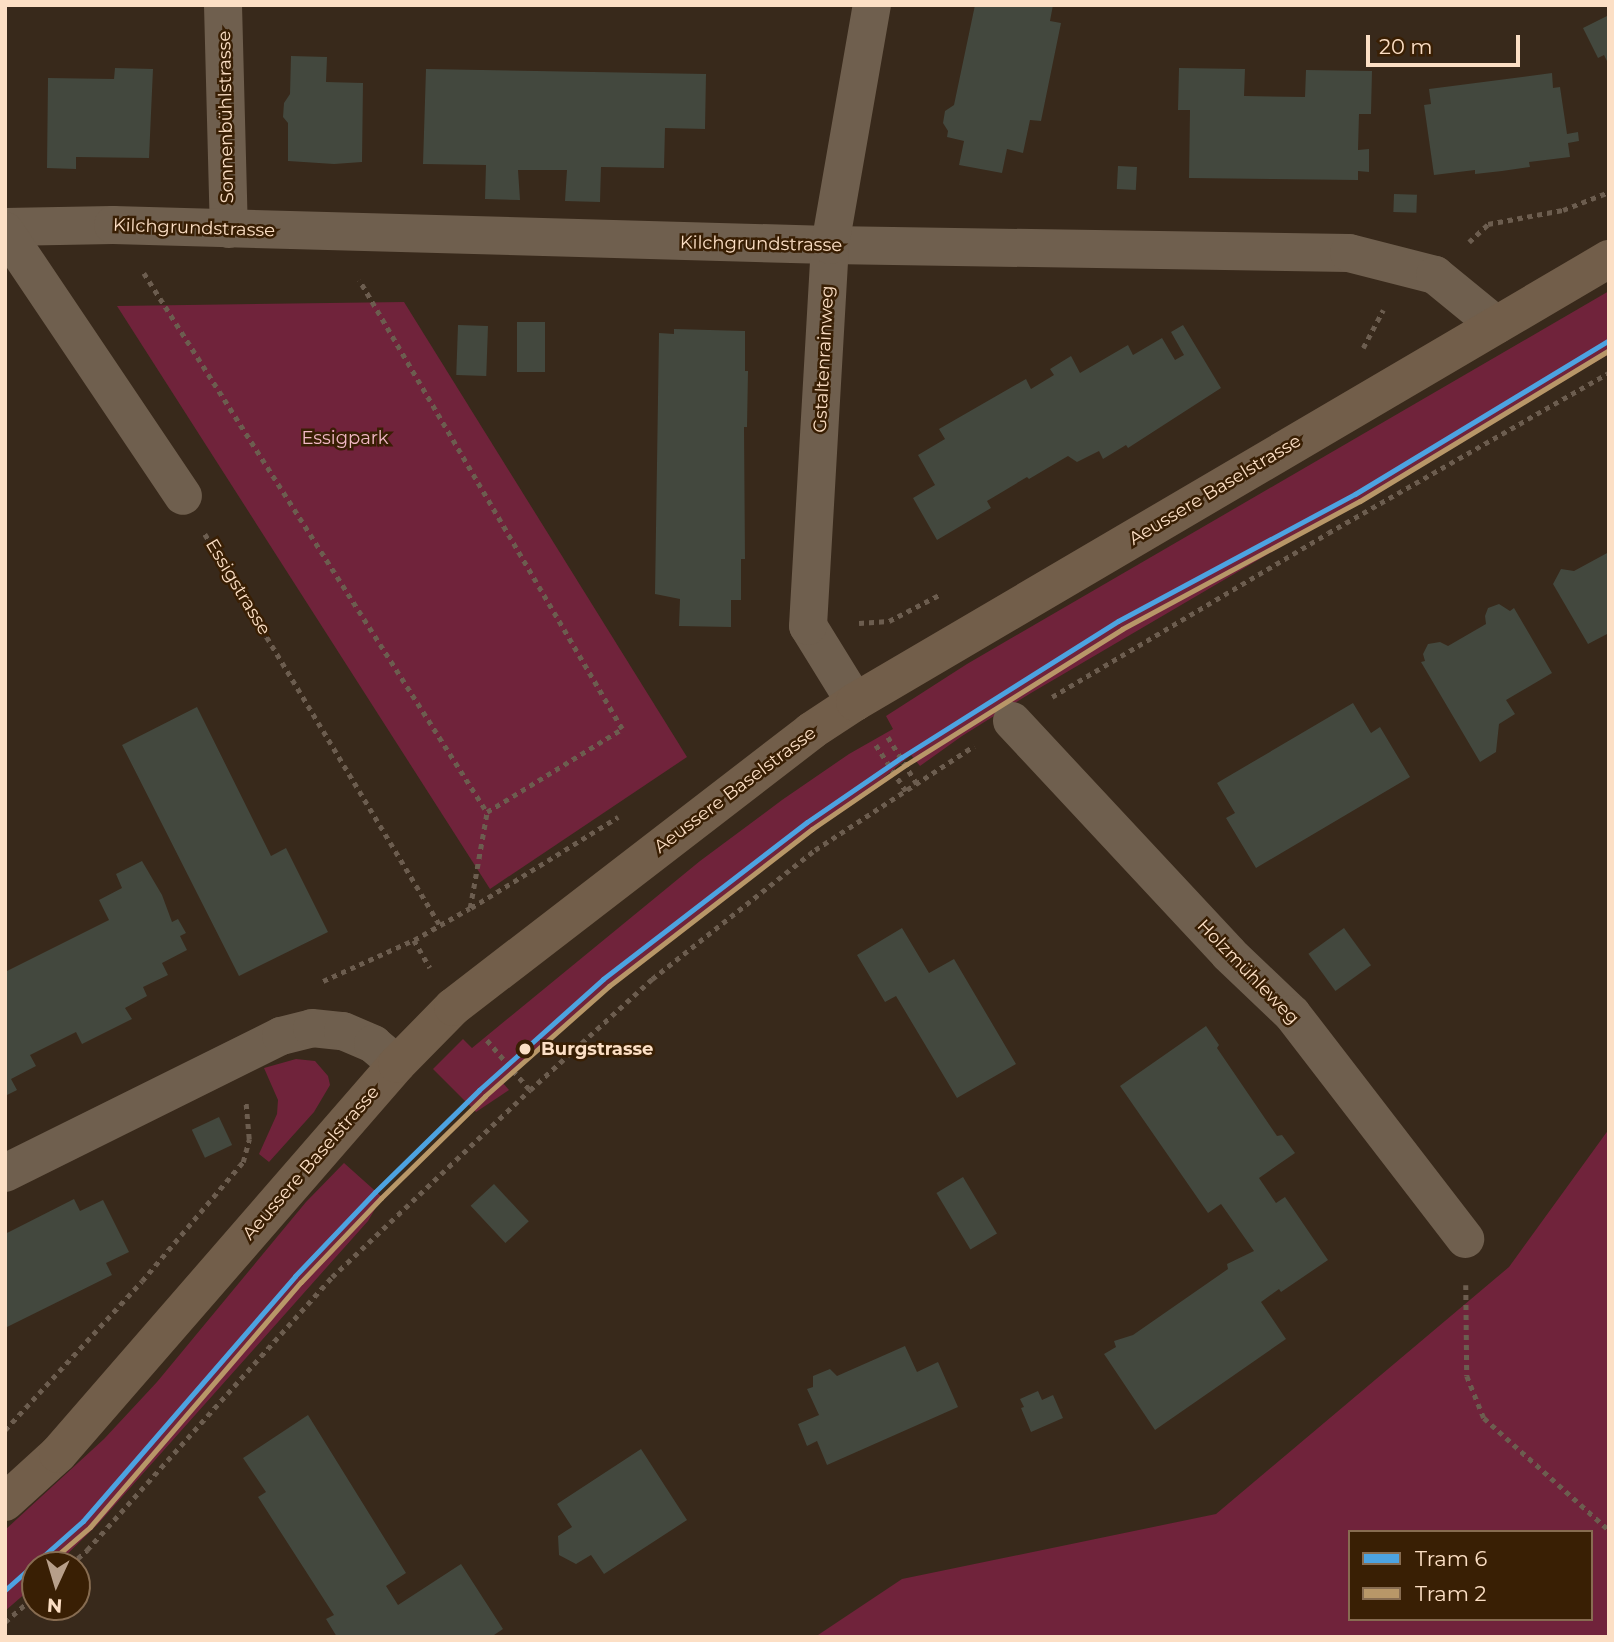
<!DOCTYPE html>
<html>
<head>
<meta charset="utf-8">
<style>
	body { margin:0 }
	#map { position:relative; width:1614px; height:1642px; overflow:hidden; background:#38291b; font-family:Montserrat,sans-serif }
	div>[style] { position:absolute }
	[style*='--x'] { left:calc(var(--x)*1px); top:calc(var(--y)*1px); width:calc(var(--w)*1px); rotate:calc(var(--a)*1deg) }
	.green>* { inset:0; background:#70233b }
	.building>* { inset:0; background:#43483e; transform-origin:0 0 }
	.path>* { height:4.5px; margin-top:-2.25px; transform-origin:0; background:repeating-linear-gradient(90deg,#6c5d4f 0 5px,transparent 0 10px) }
	.street>* { height:38px; margin:-19px; padding:0 19px; transform-origin:19px; border-radius:19px; background:#6f5f4e }
	.secondary>* { height:38px; margin:-19px; padding:0 19px; transform-origin:19px; border-radius:19px; background:#725e4a }
	.tram-1>* { height:5px; margin:-2.5px; padding:0 2.5px; transform-origin:2.5px; border-radius:2.5px; background:#4da3e1 }
	.tram-2>* { height:5px; margin:-2.5px; padding:0 2.5px; transform-origin:2.5px; border-radius:2.5px; background:#b89768 }
	.dots>* { width:19px; height:19px; translate:-50% -50%; box-sizing:border-box; border:4px solid #391f04; border-radius:50% }
	span { translate:-50% -50%; white-space:nowrap; text-align:center; line-height:1.15; -webkit-text-stroke:5px #391f04; paint-order:stroke }
	.street-label { font-size:18px; color:#fcdfc5 }
	.park-label { font-size:18px; color:#f2b9c6 }
	.stop-label { font-size:18px; color:#fcdfc5; font-weight:700 }
	.left { translate:0 -50%; text-align:left }
	.frame { position:absolute; inset:0; border:7px solid #fcdfc5; pointer-events:none }
	.legend { position:absolute; left:1348px; top:1530px; width:245px; height:91px; box-sizing:border-box; background:#391f04; border:2px solid #876c51; margin:0; padding:9px 12px; list-style:none; font-size:21px; color:#fcdfc5 }
	.legend li { display:flex; align-items:center; gap:14px; height:35px }
	.legend b { width:35px; border:2px solid #876c51 }
	.north { position:absolute; left:21px; top:1551px; width:70px; height:70px; box-sizing:border-box; background:#391f04; border:2px solid #876c51; border-radius:50%; rotate:184deg; font-size:19px; font-weight:700; line-height:28px; text-align:center; color:#fcdfc5 }
	.north::after { content:''; display:block; margin:auto; width:24px; height:32px; background:#b79f8a; clip-path:polygon(50% 0,100% 100%,50% 72%,0 100%) }
	.scale { position:absolute; left:1366px; top:35px; width:154px; height:32px; box-sizing:border-box; border:4px solid #fcdfc5; border-top:0; padding-left:9px; font-size:21px; line-height:24px; white-space:nowrap; color:#fcdfc5; -webkit-text-stroke:5px #391f04; paint-order:stroke }
</style>
</head>
<body>
<div id="map">
	<div class="green">
		<div style="clip-path:polygon(1609px 291px,1609px 354px,1031px 693px,962px 736px,920px 766px,911px 755px,871px 788px,758px 869px,652px 951px,502px 1082px,509px 1090px,476px 1112px,433px 1069px,463px 1039px,472px 1048px,700px 861px,782px 800px,849px 754px,893px 729px,886px 716px,967px 664px)"></div>
		<div style="clip-path:polygon(404px 302px,687px 757px,490px 889px,117px 306px)"></div>
		<div style="clip-path:polygon(296px 1059px,315px 1061px,328px 1076px,330px 1085px,314px 1112px,269px 1162px,259px 1154px,277px 1114px,278px 1100px,264px 1068px)"></div>
		<div style="clip-path:polygon(evenodd,1609px 1129px,1609px 1637px,815px 1637px,902px 1579px,1216px 1514px,1509px 1267px,1609px 1129px,1350px 1532px,1591px 1532px,1591px 1619px,1350px 1619px,1350px 1532px)"></div>
		<div style="clip-path:polygon(344px 1163px,382px 1197px,368px 1221px,97px 1525px,56px 1565px,35px 1565px,35px 1585px,5px 1611px,5px 1530px,104px 1439px,157px 1382px,306px 1202px)"></div>
	</div>
	<div class="building">
		<div style="clip-path:polygon(975px 5px,1053px 5px,1050px 21px,1061px 23px,1041px 121px,1030px 120px,1023px 153px,1007px 149px,1002px 173px,959px 165px,964px 141px,947px 137px,948px 131px,943px 123px,945px 111px,954px 105px)"></div>
		<div style="clip-path:polygon(1609px 15px,1609px 65px,1604px 55px,1598px 58px,1583px 28px)"></div>
		<div style="clip-path:polygon(291px 56px,327px 57px,326px 82px,363px 83px,362px 162px,334px 164px,288px 161px,288px 123px,283px 117px,284px 103px,290px 94px)"></div>
		<div style="clip-path:polygon(115px 68px,153px 69px,149px 158px,76px 157px,76px 169px,47px 168px,48px 78px,114px 79px)"></div>
		<div style="clip-path:polygon(1179px 68px,1245px 69px,1244px 96px,1305px 97px,1306px 70px,1372px 71px,1371px 114px,1359px 114px,1358px 150px,1369px 149px,1369px 172px,1358px 171px,1358px 180px,1189px 178px,1190px 110px,1178px 110px)"></div>
		<div style="clip-path:polygon(426px 69px,706px 74px,705px 129px,665px 128px,664px 168px,601px 167px,600px 202px,565px 201px,567px 170px,518px 170px,520px 200px,485px 199px,486px 165px,423px 164px)"></div>
		<div style="clip-path:polygon(1552px 73px,1553px 88px,1560px 87px,1567px 134px,1578px 132px,1579px 141px,1568px 143px,1570px 157px,1529px 162px,1530px 167px,1502px 171px,1475px 174px,1475px 170px,1434px 175px,1424px 105px,1431px 104px,1429px 89px)"></div>
		<div style="left:1118px;top:166px;width:19px;height:23px;rotate:3deg"></div>
		<div style="left:1394px;top:194px;width:23px;height:18px;rotate:2deg"></div>
		<div style="left:517px;top:322px;width:28px;height:50px"></div>
		<div style="left:458px;top:325px;width:30px;height:50px;rotate:2deg"></div>
		<div style="clip-path:polygon(1183px 325px,1221px 388px,1128px 448px,1126px 445px,1103px 459px,1099px 451px,1077px 462px,1068px 456px,1029px 479px,1027px 477px,987px 501px,991px 508px,937px 540px,913px 498px,935px 485px,918px 455px,945px 439px,939px 429px,1026px 379px,1031px 389px,1054px 375px,1050px 369px,1071px 356px,1080px 373px,1128px 345px,1133px 355px,1162px 338px,1175px 360px,1184px 355px,1171px 332px)"></div>
		<div style="clip-path:polygon(674px 329px,745px 331px,745px 371px,748px 371px,747px 427px,744px 427px,745px 559px,741px 559px,741px 600px,731px 600px,731px 627px,679px 626px,680px 599px,655px 594px,659px 333px,674px 334px)"></div>
		<div style="clip-path:polygon(1609px 552px,1609px 633px,1588px 644px,1553px 584px,1561px 569px,1574px 571px)"></div>
		<div style="clip-path:polygon(1499px 604px,1510px 611px,1514px 608px,1552px 673px,1506px 700px,1515px 714px,1499px 724px,1496px 752px,1480px 762px,1421px 662px,1425px 661px,1423px 654px,1428px 644px,1440px 642px,1448px 646px,1486px 624px,1485px 616px,1488px 608px)"></div>
		<div style="clip-path:polygon(1353px 703px,1371px 733px,1380px 727px,1410px 777px,1256px 868px,1226px 818px,1235px 813px,1217px 783px)"></div>
		<div style="clip-path:polygon(197px 707px,271px 856px,286px 848px,328px 932px,239px 976px,122px 745px)"></div>
		<div style="clip-path:polygon(142px 861px,162px 895px,172px 922px,178px 919px,186px 933px,180px 936px,187px 950px,162px 963px,168px 975px,143px 987px,147px 996px,125px 1008px,132px 1019px,82px 1044px,76px 1032px,30px 1055px,36px 1066px,11px 1079px,17px 1090px,5px 1096px,5px 972px,109px 920px,99px 900px,122px 888px,116px 874px)"></div>
		<div style="clip-path:polygon(902px 928px,929px 973px,954px 959px,1016px 1064px,957px 1098px,896px 996px,885px 1002px,857px 955px)"></div>
		<div style="left:1344px;top:928px;width:46px;height:44px;rotate:54deg"></div>
		<div style="clip-path:polygon(1206px 1026px,1219px 1045px,1217px 1048px,1277px 1136px,1282px 1135px,1295px 1153px,1259px 1178px,1276px 1203px,1285px 1197px,1328px 1260px,1281px 1292px,1279px 1289px,1261px 1302px,1286px 1339px,1155px 1430px,1104px 1354px,1116px 1347px,1114px 1341px,1133px 1335px,1228px 1269px,1227px 1264px,1254px 1251px,1221px 1204px,1208px 1213px,1120px 1086px)"></div>
		<div style="left:219px;top:1117px;width:31px;height:30px;rotate:65deg"></div>
		<div style="left:963px;top:1177px;width:66px;height:31px;rotate:59deg"></div>
		<div style="left:494px;top:1184px;width:51px;height:32px;rotate:47deg"></div>
		<div style="clip-path:polygon(74px 1199px,80px 1211px,103px 1200px,129px 1252px,106px 1263px,112px 1275px,5px 1328px,5px 1234px)"></div>
		<div style="clip-path:polygon(905px 1346px,917px 1372px,938px 1362px,958px 1407px,827px 1465px,817px 1441px,807px 1446px,798px 1424px,819px 1415px,807px 1389px,813px 1387px,813px 1376px,830px 1369px,837px 1376px)"></div>
		<div style="clip-path:polygon(1038px 1391px,1042px 1400px,1053px 1395px,1063px 1418px,1031px 1432px,1021px 1408px,1024px 1407px,1020px 1399px)"></div>
		<div style="clip-path:polygon(308px 1415px,406px 1573px,386px 1586px,398px 1605px,461px 1564px,503px 1629px,491px 1637px,337px 1637px,326px 1619px,334px 1615px,258px 1497px,266px 1492px,243px 1458px)"></div>
		<div style="clip-path:polygon(641px 1449px,687px 1520px,604px 1574px,591px 1555px,576px 1564px,559px 1555px,558px 1536px,572px 1527px,557px 1504px)"></div>
	</div>
	<div class="path">
		<div style="--x:1469;--y:242;--w:26;--a:-43"></div>
		<div style="--x:1488;--y:224;--w:76;--a:-10.6"></div>
		<div style="--x:1563;--y:210;--w:49;--a:-21.4"></div>
		<div style="--x:144;--y:273;--w:639;--a:57.53"></div>
		<div style="--x:487;--y:812;--w:158;--a:-31.6"></div>
		<div style="--x:622;--y:729;--w:520;--a:-120.36"></div>
		<div style="--x:1363;--y:348;--w:43;--a:-62.2"></div>
		<div style="--x:205;--y:534;--w:458;--a:59"></div>
		<div style="--x:859;--y:623;--w:30;--a:-4"></div>
		<div style="--x:889;--y:621;--w:59;--a:-27.4"></div>
		<div style="--x:1052;--y:697;--w:321;--a:-30.7"></div>
		<div style="--x:1328;--y:533;--w:323;--a:-29.7"></div>
		<div style="--x:888;--y:737;--w:55;--a:58.3"></div>
		<div style="--x:876;--y:745;--w:55;--a:56.9"></div>
		<div style="--x:471;--y:908;--w:173;--a:-31.8"></div>
		<div style="--x:414;--y:940;--w:32;--a:60"></div>
		<div style="--x:323;--y:981;--w:100;--a:-24.3"></div>
		<div style="--x:414;--y:940;--w:64;--a:-29.7"></div>
		<div style="--x:470;--y:908;--w:97;--a:-80"></div>
		<div style="--x:487;--y:1040;--w:66;--a:49.3"></div>
		<div style="--x:1466;--y:1285;--w:91;--a:89.4"></div>
		<div style="--x:1467;--y:1376;--w:45;--a:68"></div>
		<div style="--x:1484;--y:1418;--w:168;--a:41.9"></div>
		<div style="--x:5;--y:1430;--w:202;--a:-47.4"></div>
		<div style="--x:142;--y:1281;--w:156;--a:-49.7"></div>
		<div style="--x:243;--y:1162;--w:24;--a:-75"></div>
		<div style="--x:249;--y:1139;--w:36;--a:-95"></div>
		<div style="--x:70;--y:1565;--w:23;--a:-41"></div>
		<div style="--x:87;--y:1550;--w:367;--a:-48.1"></div>
		<div style="--x:332;--y:1277;--w:272;--a:-43.4"></div>
		<div style="--x:530;--y:1090;--w:165;--a:-42.3"></div>
		<div style="--x:652;--y:979;--w:208;--a:-38.4"></div>
		<div style="--x:815;--y:850;--w:190;--a:-33.2"></div>
		<div style="--x:5;--y:1622;--w:40;--a:-41"></div>
	</div>
	<div class="street">
		<div style="--x:223;--y:5;--w:224;--a:88.5"></div>
		<div style="--x:5;--y:227;--w:108;--a:-1.1"></div>
		<div style="--x:113;--y:225;--w:717;--a:1.6"></div>
		<div style="--x:830;--y:245;--w:519;--a:0.88"></div>
		<div style="--x:1349;--y:253;--w:89;--a:14.3"></div>
		<div style="--x:1435;--y:275;--w:79;--a:39.3"></div>
		<div style="--x:5;--y:231;--w:319;--a:56.1"></div>
		<div style="--x:855;--y:702;--w:89;--a:-121.7"></div>
		<div style="--x:808;--y:626;--w:382;--a:-86.7"></div>
		<div style="--x:830;--y:245;--w:244;--a:-80.1"></div>
		<div style="--x:1012;--y:721;--w:318;--a:47"></div>
		<div style="--x:1229;--y:954;--w:87;--a:43.6"></div>
		<div style="--x:1292;--y:1014;--w:284;--a:52.4"></div>
		<div style="--x:5;--y:1173;--w:308;--a:-26.4"></div>
		<div style="--x:281;--y:1036;--w:32;--a:-14"></div>
		<div style="--x:312;--y:1028;--w:31;--a:6"></div>
		<div style="--x:343;--y:1031;--w:33;--a:23"></div>
		<div style="--x:373;--y:1044;--w:31;--a:40"></div>
	</div>
	<div class="secondary">
		<div style="--x:5;--y:1502;--w:72;--a:-42.2"></div>
		<div style="--x:58;--y:1454;--w:517;--a:-49"></div>
		<div style="--x:397;--y:1064;--w:80;--a:-45.5"></div>
		<div style="--x:453;--y:1007;--w:452;--a:-37.6"></div>
		<div style="--x:811;--y:731;--w:53;--a:-33.4"></div>
		<div style="--x:855;--y:702;--w:875;--a:-30.44"></div>
	</div>
	<div class="tram-1">
		<div style="--x:5;--y:1590;--w:104;--a:-41.5"></div>
		<div style="--x:83;--y:1521;--w:324;--a:-49.1"></div>
		<div style="--x:295;--y:1276;--w:116;--a:-46.4"></div>
		<div style="--x:375;--y:1192;--w:146;--a:-44.4"></div>
		<div style="--x:479;--y:1090;--w:166;--a:-41.8"></div>
		<div style="--x:603;--y:979;--w:257;--a:-37.6"></div>
		<div style="--x:807;--y:822;--w:115;--a:-34.4"></div>
		<div style="--x:902;--y:757;--w:255;--a:-32.2"></div>
		<div style="--x:1118;--y:621;--w:269;--a:-28.2"></div>
		<div style="--x:1355;--y:494;--w:297;--a:-31.2"></div>
	</div>
	<div class="tram-2">
		<div style="--x:46;--y:1565;--w:58;--a:-40.8"></div>
		<div style="--x:90;--y:1527;--w:323;--a:-49.3"></div>
		<div style="--x:301;--y:1282;--w:116;--a:-46.4"></div>
		<div style="--x:381;--y:1198;--w:146;--a:-44.4"></div>
		<div style="--x:485;--y:1096;--w:166;--a:-41.6"></div>
		<div style="--x:609;--y:986;--w:257;--a:-37.7"></div>
		<div style="--x:812;--y:829;--w:115;--a:-34.4"></div>
		<div style="--x:907;--y:764;--w:254;--a:-32.1"></div>
		<div style="--x:1122;--y:629;--w:270;--a:-28.3"></div>
		<div style="--x:1360;--y:501;--w:291;--a:-31.2"></div>
	</div>
	<div class="dots">
		<div style="left:525px;top:1049px;background:#fcdfc5"></div>
	</div>
	<div class="street-label">
		<span style="left:226px;top:117px;rotate:-91deg">Sonnenbühlstrasse</span>
		<span style="left:194px;top:228px;rotate:2deg">Kilchgrundstrasse</span>
		<span style="left:761px;top:244px;rotate:1deg">Kilchgrundstrasse</span>
		<span style="left:824px;top:359px;rotate:-87deg">Gstaltenrainweg</span>
		<span style="left:1215px;top:490px;rotate:-31deg">Aeussere Baselstrasse</span>
		<span style="left:238px;top:587px;rotate:59deg">Essigstrasse</span>
		<span style="left:735px;top:790px;rotate:-37deg">Aeussere Baselstrasse</span>
		<span style="left:1248px;top:972px;rotate:46deg">Holzmühleweg</span>
		<span style="left:311px;top:1163px;rotate:-49deg">Aeussere Baselstrasse</span>
	</div>
	<div class="park-label">
		<span style="left:345px;top:438px">Essigpark</span>
	</div>
	<div class="stop-label">
		<span class="left" style="left:541px;top:1049px">Burgstrasse</span>
	</div>
	<div class="frame"></div>
	<ul class="legend">
	<li><b style="height:9px;background:#4da3e1"></b>Tram 6</li>
	<li><b style="height:9px;background:#b89768"></b>Tram 2</li>
	</ul>
	<div class="north">N</div>
	<div class="scale">20 m</div>
</div>
</body>
</html>
